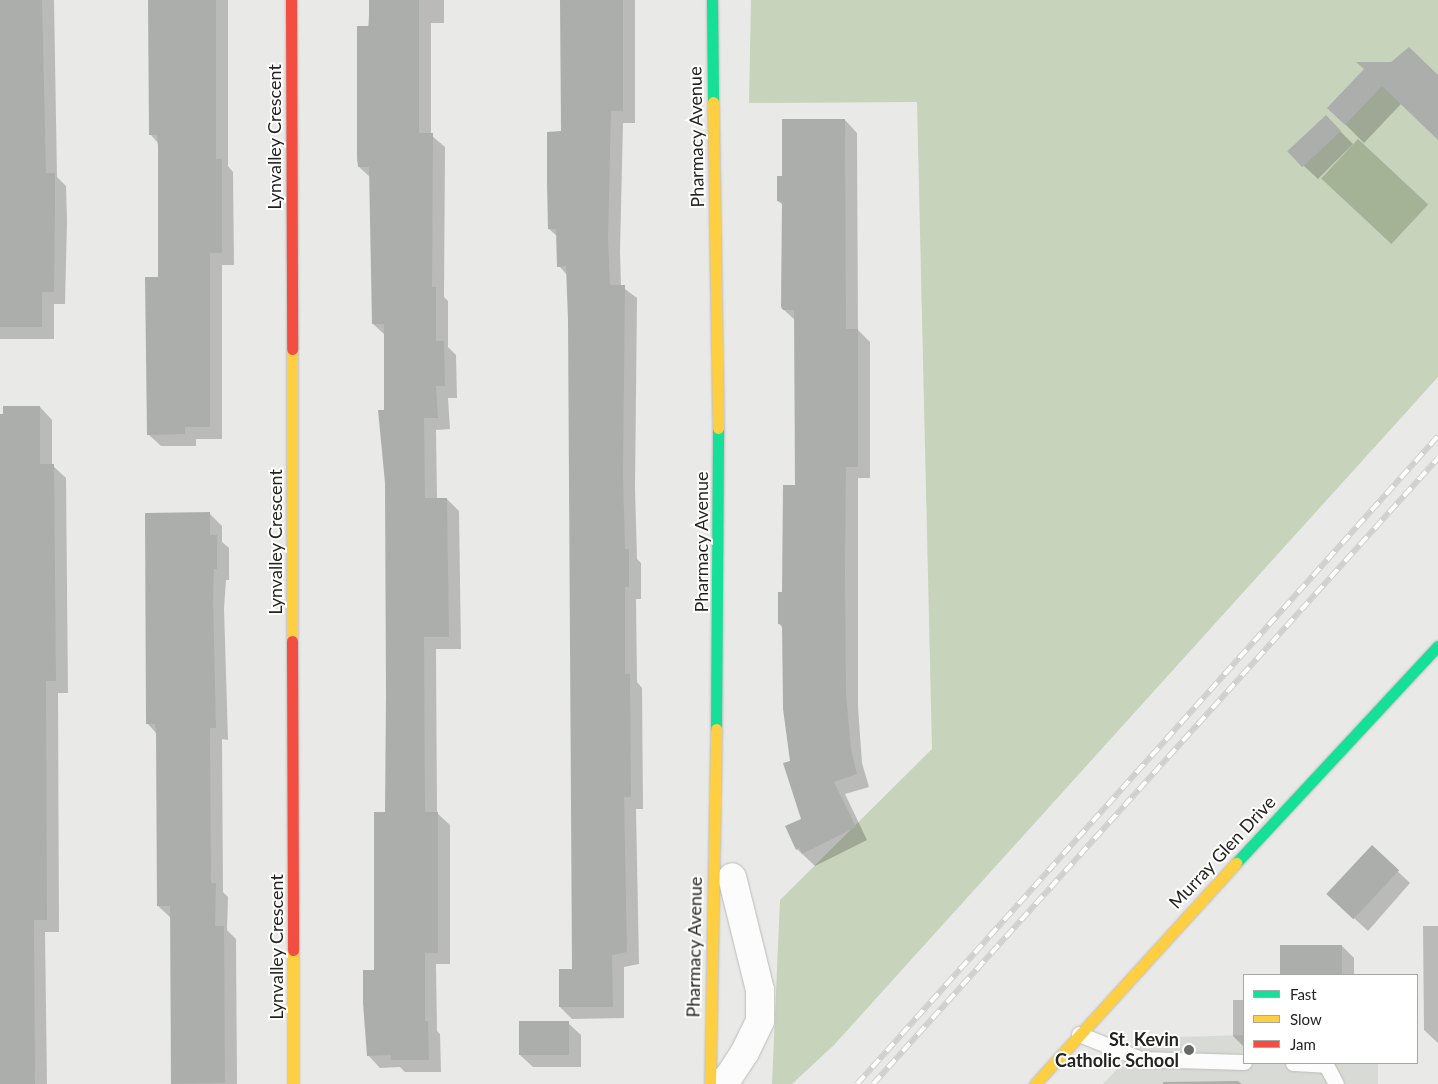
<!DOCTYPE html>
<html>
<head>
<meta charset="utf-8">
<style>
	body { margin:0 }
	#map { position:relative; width:1438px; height:1084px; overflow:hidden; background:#e9eae8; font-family:Lato,sans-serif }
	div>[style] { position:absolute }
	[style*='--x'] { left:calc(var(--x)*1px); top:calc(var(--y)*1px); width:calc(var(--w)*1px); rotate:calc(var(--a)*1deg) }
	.built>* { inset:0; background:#d8dbd5 }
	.green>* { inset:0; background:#c7d3bb }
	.water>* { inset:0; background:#a4b395; transform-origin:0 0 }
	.shadow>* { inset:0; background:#0003 }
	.building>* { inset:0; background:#acaeac; transform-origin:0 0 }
	.roads { filter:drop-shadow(0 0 1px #bcbdbb) drop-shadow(0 0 1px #bcbdbb) }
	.lane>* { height:15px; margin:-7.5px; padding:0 7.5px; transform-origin:7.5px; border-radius:7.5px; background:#fcfcfc }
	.street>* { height:28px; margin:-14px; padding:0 14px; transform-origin:14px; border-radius:14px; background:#fcfcfc }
	.fast>* { height:11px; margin:-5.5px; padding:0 5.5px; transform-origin:5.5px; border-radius:5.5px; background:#16e098 }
	.slow>* { height:11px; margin:-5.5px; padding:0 5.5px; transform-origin:5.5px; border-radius:5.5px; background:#ffcf43 }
	.jam>* { height:11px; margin:-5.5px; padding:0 5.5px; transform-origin:5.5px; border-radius:5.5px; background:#f24e42 }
	.rail>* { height:5.5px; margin-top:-2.75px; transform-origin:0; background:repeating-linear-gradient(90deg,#fff 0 11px,#d0d0cf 0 22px); box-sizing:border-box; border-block:1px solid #d0d0cf }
	.dots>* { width:14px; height:14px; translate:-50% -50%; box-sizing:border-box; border:2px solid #fff; border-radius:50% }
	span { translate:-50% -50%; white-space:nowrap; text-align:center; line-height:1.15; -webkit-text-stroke:4px #fff; paint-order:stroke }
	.street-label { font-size:18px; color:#232422 }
	.poi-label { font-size:18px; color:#232422; font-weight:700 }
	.right { translate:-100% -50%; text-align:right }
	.legend { position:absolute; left:1243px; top:974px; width:175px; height:90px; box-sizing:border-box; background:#fff; border:1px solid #a7a7a7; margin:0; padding:6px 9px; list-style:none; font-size:15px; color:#232422 }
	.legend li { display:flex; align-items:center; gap:10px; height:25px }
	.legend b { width:25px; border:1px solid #a7a7a7 }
</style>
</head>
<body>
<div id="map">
	<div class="built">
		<div style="clip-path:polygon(1244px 1035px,1244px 1063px,1378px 1063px,1378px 1084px,1103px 1084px,1146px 1038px)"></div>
	</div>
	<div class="green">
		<div style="clip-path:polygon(751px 0,1438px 0,1438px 377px,834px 1045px,792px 1084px,772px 1084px,780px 900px,932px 749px,917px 102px,749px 103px)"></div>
	</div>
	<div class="water">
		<div style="left:1358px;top:139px;width:96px;height:54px;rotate:43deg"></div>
	</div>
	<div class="shadow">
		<div style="clip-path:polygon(0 0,54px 0,57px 177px,66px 186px,67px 221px,65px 304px,54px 304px,54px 339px,0 339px)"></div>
		<div style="clip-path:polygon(149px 0,228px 0,228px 166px,233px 172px,234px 265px,222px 265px,222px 439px,196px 439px,196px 446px,161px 446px,148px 434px,160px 278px,158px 143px,150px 134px)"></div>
		<div style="clip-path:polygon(370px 0,444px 0,444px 23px,431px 23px,431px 135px,445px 147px,444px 297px,448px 301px,448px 347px,456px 355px,457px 398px,448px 398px,450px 429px,436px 430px,437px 499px,447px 499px,459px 511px,461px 649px,436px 649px,437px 813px,450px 825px,450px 964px,436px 964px,437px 1031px,440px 1034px,441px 1072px,405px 1072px,400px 1067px,380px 1068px,368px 1055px,386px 813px,388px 695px,385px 335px,373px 324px,371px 178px,359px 167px)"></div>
		<div style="clip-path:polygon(562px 0,635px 0,635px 123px,623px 123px,620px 252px,621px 286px,637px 298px,635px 488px,637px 559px,641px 563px,641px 599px,636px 599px,637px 682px,642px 688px,643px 809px,636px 809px,639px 964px,624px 967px,624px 1018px,572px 1019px,560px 1007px,574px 970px,569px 320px,567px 275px,559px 266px,558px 237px,549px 229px,562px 133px)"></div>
		<div style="clip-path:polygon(1366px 70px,1438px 77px,1438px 139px,1401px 104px,1364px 143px,1329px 108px)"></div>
		<div style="clip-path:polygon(1326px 117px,1353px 144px,1318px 179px,1303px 165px)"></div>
		<div style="clip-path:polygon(845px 120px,857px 133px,858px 330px,870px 342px,870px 478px,858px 478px,858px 707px,862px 763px,869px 787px,845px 794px,867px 840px,815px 866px,797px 849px,787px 827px,802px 819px,792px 762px,783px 628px,779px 624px,796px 486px,795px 320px,784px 310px,783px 205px,778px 201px,783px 177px)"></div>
		<div style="clip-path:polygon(40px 407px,52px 420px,52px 465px,66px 478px,68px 693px,58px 693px,59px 932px,45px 932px,47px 1084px,0 1084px,0 415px)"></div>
		<div style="clip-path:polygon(210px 514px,222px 526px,222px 542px,229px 548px,229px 580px,226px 580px,224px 608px,228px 740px,222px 739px,223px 892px,228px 897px,227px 930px,236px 939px,237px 1084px,172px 1084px,171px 918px,158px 906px,157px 734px,147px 723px)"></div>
		<div style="clip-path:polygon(1372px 847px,1410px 883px,1368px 931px,1342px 907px)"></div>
		<div style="clip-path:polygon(1423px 926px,1438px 926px,1438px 1043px,1424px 1030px)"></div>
		<div style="clip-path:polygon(1342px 946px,1354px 958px,1354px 975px,1282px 975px,1282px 947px)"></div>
		<div style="clip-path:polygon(1233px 1000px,1244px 1000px,1244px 1047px,1233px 1036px)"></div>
		<div style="clip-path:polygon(568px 1023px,581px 1035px,581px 1067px,533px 1067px,520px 1055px)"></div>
		<div style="clip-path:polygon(1238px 1081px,1242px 1084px,1163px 1084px,1163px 1082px)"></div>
	</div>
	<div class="building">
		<div style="clip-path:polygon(0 0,42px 0,46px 173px,55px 173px,55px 208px,54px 292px,42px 292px,42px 327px,0 327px)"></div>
		<div style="clip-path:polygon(148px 0,216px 0,216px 159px,222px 159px,222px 253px,210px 253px,210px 427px,185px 427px,185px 434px,147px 435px,145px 277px,158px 277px,158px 146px,157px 135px,149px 135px)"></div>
		<div style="clip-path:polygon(369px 0,419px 0,419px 133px,433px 133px,432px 287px,436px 287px,436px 341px,444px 341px,445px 386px,436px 386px,438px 418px,424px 418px,425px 498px,447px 498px,449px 637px,424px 637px,425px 812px,438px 812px,438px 953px,425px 953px,425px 1021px,428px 1021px,429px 1060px,391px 1060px,391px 1055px,367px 1056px,363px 1003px,363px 970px,374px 970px,374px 812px,385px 812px,386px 695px,385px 483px,378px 410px,384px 410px,384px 324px,372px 324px,369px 167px,358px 167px,357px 158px,357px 26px,369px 26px)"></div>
		<div style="clip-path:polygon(560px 0,623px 0,623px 111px,611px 111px,608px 239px,610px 285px,625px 285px,623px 475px,625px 549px,629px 549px,629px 587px,625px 587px,625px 674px,630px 674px,631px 797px,624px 797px,627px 952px,612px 955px,613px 1007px,559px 1007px,559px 969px,572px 969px,568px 320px,566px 266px,557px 267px,556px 229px,548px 229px,547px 184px,547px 132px,561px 131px)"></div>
		<div style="clip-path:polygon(1409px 47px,1438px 75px,1438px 140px,1382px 86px,1345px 125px,1327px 108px,1364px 69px,1356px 62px,1391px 62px)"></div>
		<div style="left:1326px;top:115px;width:22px;height:53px;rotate:47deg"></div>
		<div style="clip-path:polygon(782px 119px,845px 119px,846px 329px,858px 329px,858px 467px,846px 467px,845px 572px,846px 694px,851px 749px,857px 774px,834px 782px,856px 827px,802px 854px,799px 848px,796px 850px,785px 826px,801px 819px,783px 763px,790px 761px,783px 709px,782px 624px,778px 624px,778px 592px,782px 592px,783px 485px,795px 485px,794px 310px,783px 310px,781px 307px,782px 202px,777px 201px,777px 176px,782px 176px)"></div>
		<div style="clip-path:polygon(3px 406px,40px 406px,40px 464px,54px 464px,56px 681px,46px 681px,47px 920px,34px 920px,35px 1084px,0 1084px,0 414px,3px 414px)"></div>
		<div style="clip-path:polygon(210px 512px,210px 535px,217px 535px,217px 569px,214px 569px,213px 595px,216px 728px,210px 728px,211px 883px,216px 883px,215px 926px,224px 926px,225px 1083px,171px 1084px,170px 906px,157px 906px,156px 731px,155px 724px,146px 724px,145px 513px)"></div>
		<div style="left:1372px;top:845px;width:37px;height:67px;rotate:43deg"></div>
		<div style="left:1280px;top:945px;width:62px;height:30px"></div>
		<div style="left:519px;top:1021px;width:50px;height:34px"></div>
	</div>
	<div class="roads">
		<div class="lane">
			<div style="--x:1079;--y:1034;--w:67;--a:22"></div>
			<div style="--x:1141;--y:1059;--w:103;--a:1.7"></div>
			<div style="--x:1293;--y:1063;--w:33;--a:3"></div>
			<div style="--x:1326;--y:1065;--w:21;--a:62"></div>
		</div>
		<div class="street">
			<div style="--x:719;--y:1084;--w:11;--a:-34"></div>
			<div style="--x:728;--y:1078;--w:31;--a:-57"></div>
			<div style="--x:745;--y:1052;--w:34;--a:-64"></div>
			<div style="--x:760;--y:1021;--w:31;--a:-90"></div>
			<div style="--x:760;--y:990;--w:116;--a:-103.9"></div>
		</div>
		<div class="fast">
			<div style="--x:712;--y:0;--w:102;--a:89.4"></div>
			<div style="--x:716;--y:729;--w:301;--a:-89.6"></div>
			<div style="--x:1236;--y:863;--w:296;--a:-47.1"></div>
		</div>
		<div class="slow">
			<div style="--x:713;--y:102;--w:326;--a:89.1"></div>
			<div style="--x:292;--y:349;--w:292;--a:90"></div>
			<div style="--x:293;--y:950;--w:134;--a:90"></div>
			<div style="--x:710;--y:1084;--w:355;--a:-89"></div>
			<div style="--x:1035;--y:1084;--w:299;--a:-47.7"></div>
		</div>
		<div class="jam">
			<div style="--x:291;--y:0;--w:349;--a:89.8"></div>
			<div style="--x:292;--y:641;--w:309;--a:89.8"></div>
		</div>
	</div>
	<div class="rail">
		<div style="--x:857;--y:1084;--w:870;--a:-48.12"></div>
		<div style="--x:873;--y:1084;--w:843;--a:-47.93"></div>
	</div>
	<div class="dots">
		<div style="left:1189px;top:1050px;background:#686967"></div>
	</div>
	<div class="street-label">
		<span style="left:274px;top:137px;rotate:-90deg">Lynvalley Crescent</span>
		<span style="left:696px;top:137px;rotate:-91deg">Pharmacy Avenue</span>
		<span style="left:275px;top:542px;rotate:-90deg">Lynvalley Crescent</span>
		<span style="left:701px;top:542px;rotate:-90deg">Pharmacy Avenue</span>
		<span style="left:1222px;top:852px;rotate:-47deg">Murray Glen Drive</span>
		<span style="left:276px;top:947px;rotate:-90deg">Lynvalley Crescent</span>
		<span style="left:694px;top:947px;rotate:-89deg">Pharmacy Avenue</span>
	</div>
	<div class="poi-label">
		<span class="right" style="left:1179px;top:1050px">St. Kevin<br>Catholic School</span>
	</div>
	<ul class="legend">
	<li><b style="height:6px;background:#16e098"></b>Fast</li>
	<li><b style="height:6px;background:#ffcf43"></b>Slow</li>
	<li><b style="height:6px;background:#f24e42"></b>Jam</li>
	</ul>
</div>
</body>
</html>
